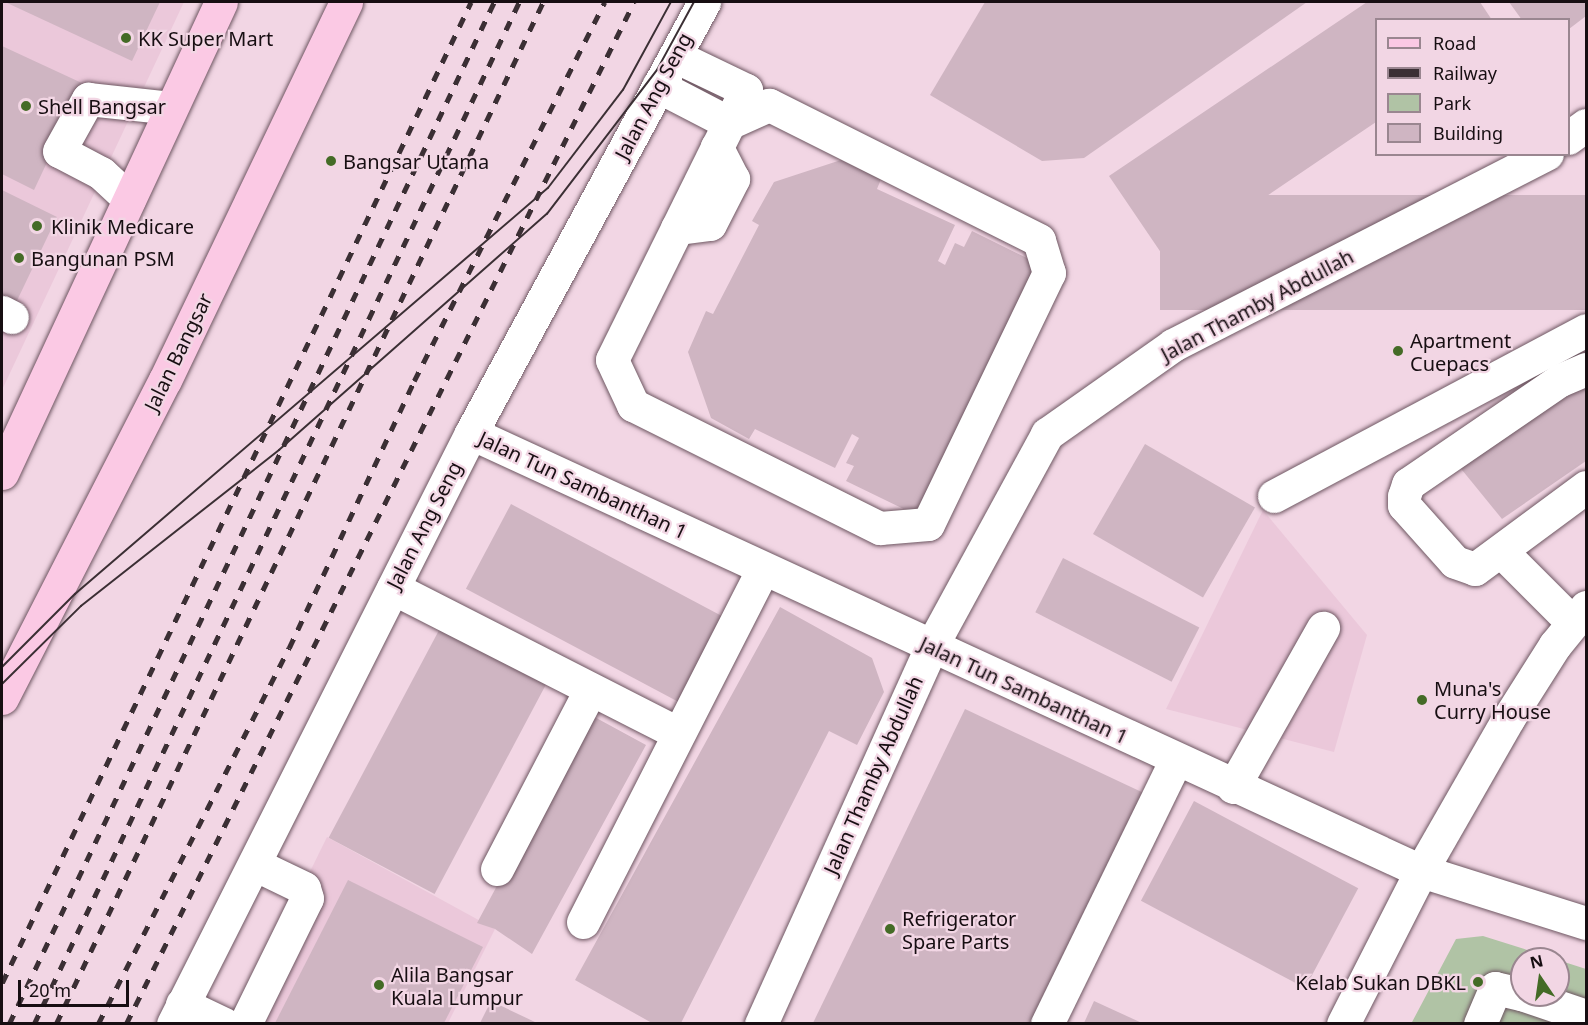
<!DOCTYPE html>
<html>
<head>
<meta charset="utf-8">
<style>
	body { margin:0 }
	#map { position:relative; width:1588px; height:1025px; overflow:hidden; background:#f2d6e4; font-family:"Noto Sans",sans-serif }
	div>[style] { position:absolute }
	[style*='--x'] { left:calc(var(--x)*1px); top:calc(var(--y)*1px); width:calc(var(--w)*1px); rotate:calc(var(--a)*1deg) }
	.built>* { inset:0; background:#ebc8da }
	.green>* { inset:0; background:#b0c3a5 }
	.building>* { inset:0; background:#cfb5c2; transform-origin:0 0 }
	.roads { filter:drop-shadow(0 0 2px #6e5762) drop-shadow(0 0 2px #6e5762) }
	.minor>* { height:33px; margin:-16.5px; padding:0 16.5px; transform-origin:16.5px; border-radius:16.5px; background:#fff }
	.major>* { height:33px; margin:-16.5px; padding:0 16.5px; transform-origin:16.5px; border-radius:16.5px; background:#fbc9e4 }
	.tram>* { height:1.5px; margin:-0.75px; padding:0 0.75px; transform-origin:0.75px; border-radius:0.75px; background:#3b2f34 }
	.rail>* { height:4.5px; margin-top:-2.25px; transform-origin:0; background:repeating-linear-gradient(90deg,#3b2f34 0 10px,transparent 0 20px) }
	.dots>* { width:16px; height:16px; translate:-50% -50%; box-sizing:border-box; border:3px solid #f2d6e4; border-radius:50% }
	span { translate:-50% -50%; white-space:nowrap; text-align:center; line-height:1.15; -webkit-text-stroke:4.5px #f2d6e4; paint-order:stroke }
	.poi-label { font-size:20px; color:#170e12 }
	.left { translate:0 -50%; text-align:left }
	.right { translate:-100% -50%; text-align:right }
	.street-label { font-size:20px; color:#170e12 }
	.frame { position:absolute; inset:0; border:3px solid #170e12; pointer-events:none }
	.legend { position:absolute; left:1375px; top:18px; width:195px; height:138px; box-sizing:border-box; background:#f2d6e4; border:2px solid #9a8690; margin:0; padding:8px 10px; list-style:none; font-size:18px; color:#170e12 }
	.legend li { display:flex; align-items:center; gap:12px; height:30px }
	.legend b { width:30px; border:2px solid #9a8690 }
	.north { position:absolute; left:1510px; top:947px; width:60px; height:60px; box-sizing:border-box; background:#f2d6e4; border:2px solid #9a8690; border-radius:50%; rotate:347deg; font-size:16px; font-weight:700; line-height:24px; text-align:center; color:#170e12 }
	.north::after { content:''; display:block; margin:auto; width:21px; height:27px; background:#446b26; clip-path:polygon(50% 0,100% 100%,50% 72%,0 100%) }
	.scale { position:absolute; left:18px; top:980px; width:111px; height:27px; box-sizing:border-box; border:3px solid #170e12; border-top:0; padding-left:8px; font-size:18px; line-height:21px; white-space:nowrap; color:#170e12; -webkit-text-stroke:4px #f2d6e4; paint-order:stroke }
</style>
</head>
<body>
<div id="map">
	<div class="built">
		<div style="clip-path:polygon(2px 2px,184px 2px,2px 390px)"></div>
		<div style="clip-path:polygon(1263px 510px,1367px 635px,1334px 752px,1166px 709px)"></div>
		<div style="clip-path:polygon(327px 837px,495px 929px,448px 1023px,235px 1024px)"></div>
	</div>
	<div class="green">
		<div style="clip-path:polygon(1483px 936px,1556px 959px,1522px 959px,1522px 995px,1558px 995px,1558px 960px,1586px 969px,1586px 1023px,1411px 1024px,1456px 939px)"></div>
	</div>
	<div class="building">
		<div style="clip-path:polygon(5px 2px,160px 2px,132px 61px)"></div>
		<div style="clip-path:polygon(985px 2px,1307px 2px,1084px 158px,1042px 161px,930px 95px)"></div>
		<div style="clip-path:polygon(1367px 2px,1480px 2px,1492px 20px,1376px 20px,1376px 122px,1168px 263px,1109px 176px)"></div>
		<div style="clip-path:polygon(1509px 2px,1586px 2px,1586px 16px,1569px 29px,1569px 20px,1522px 20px)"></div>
		<div style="clip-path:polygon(2px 46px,84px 84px,34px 190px,2px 174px)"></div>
		<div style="clip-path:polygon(841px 160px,881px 179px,877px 189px,955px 225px,938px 261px,945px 265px,955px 243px,964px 247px,972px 231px,1039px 264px,916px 515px,846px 481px,854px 466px,846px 463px,859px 438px,852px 434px,835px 468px,755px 429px,749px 439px,711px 418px,688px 352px,706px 311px,713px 314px,759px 225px,752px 221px,774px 182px)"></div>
		<div style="clip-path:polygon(2px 190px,57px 217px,13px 309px,2px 304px)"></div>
		<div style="left:1586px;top:195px;width:115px;height:426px;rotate:90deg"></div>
		<div style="clip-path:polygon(1586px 376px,1586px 461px,1502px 519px,1458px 465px)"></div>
		<div style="left:1145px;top:444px;width:127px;height:104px;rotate:30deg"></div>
		<div style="left:511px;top:504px;width:250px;height:96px;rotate:28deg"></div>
		<div style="left:1063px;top:558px;width:153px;height:61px;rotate:27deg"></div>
		<div style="clip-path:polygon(780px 607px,872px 658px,884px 692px,857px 745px,829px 731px,681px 1023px,652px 1023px,575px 980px)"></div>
		<div style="left:446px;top:617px;width:120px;height:250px;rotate:28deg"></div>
		<div style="clip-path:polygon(965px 709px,1148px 795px,1038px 1023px,813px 1023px)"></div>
		<div style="clip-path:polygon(589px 714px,646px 745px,532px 954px,495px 929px,477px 923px)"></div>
		<div style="left:1194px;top:801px;width:186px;height:113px;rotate:28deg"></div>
		<div style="clip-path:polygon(348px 880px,483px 947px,444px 1023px,275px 1023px)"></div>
		<div style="clip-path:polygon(491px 1001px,537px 1023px,480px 1023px)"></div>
		<div style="clip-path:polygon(1094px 1001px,1142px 1023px,1084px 1023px)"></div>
	</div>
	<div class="roads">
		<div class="minor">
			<div style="--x:675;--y:56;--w:79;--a:25.6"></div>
			<div style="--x:746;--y:90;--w:37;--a:117"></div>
			<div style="--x:729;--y:123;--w:264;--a:116.3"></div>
			<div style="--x:612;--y:360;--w:50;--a:65"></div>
			<div style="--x:633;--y:405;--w:276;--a:26.5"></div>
			<div style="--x:880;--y:528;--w:48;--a:-4.8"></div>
			<div style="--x:928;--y:524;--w:279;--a:-64.3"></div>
			<div style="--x:1049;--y:273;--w:34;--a:-107"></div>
			<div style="--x:1039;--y:240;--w:302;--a:-153.4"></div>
			<div style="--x:769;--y:105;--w:44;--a:155.8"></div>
			<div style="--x:658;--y:86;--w:80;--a:27.5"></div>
			<div style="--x:1568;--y:138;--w:22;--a:-36"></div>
			<div style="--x:129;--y:199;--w:38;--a:-137"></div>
			<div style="--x:101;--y:173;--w:47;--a:-152.4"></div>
			<div style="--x:59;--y:151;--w:60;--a:-60.9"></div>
			<div style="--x:88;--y:99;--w:83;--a:6.2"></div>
			<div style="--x:677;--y:228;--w:33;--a:-7"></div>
			<div style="--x:710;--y:224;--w:51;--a:-62.9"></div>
			<div style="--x:733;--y:179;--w:36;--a:-117"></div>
			<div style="--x:2;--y:312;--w:11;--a:27"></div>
			<div style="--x:1586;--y:369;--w:28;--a:157"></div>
			<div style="--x:1560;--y:380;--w:184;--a:145.6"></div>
			<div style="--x:1408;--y:484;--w:13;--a:108"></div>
			<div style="--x:1404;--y:496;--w:9;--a:90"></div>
			<div style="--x:1404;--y:505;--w:76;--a:48.2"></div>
			<div style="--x:1455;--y:562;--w:21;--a:19"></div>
			<div style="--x:1475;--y:569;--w:138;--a:-36.5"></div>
			<div style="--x:471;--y:433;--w:1046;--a:24.75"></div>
			<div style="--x:1421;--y:871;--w:173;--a:17.5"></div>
			<div style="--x:1274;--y:496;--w:353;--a:-28"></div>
			<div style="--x:1502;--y:552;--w:100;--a:45"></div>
			<div style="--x:393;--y:588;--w:318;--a:27"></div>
			<div style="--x:1233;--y:787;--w:183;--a:-60.5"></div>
			<div style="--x:497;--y:869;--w:202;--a:-62.5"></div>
			<div style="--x:583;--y:922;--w:396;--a:-63"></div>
			<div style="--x:1524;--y:995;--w:65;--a:18.7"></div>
			<div style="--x:182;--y:1004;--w:47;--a:25.5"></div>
			<div style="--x:173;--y:1024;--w:662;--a:-63.24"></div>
			<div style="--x:471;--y:433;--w:490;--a:-61.6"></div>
			<div style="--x:245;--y:1024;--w:140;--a:-63.8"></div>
			<div style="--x:307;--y:898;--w:10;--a:-107"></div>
			<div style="--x:304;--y:888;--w:55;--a:-154.4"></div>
			<div style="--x:761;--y:1024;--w:414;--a:-65.7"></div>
			<div style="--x:931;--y:647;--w:243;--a:-61.4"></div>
			<div style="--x:1047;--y:434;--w:154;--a:-35.2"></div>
			<div style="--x:1173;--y:345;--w:420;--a:-27.1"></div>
			<div style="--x:1047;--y:1024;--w:292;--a:-64"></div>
			<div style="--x:1343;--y:1024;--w:172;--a:-63"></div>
			<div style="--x:1421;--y:871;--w:175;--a:-60.2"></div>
			<div style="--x:1508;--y:719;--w:88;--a:-57.6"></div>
			<div style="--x:1555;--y:645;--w:49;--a:-50.8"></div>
			<div style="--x:1480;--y:1024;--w:39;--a:-67"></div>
			<div style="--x:1495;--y:988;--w:28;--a:13"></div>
		</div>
		<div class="major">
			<div style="--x:2;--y:473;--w:519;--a:-65.06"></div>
			<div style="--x:2;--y:698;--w:357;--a:-62.9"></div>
			<div style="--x:165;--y:380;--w:419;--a:-64.4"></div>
		</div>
	</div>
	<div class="tram">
		<div style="--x:2;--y:667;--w:103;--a:-45"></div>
		<div style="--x:75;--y:594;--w:623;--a:-40.64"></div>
		<div style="--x:548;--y:188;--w:123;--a:-52.6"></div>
		<div style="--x:623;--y:90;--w:100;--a:-61.4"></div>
		<div style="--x:2;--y:684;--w:111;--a:-44.6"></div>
		<div style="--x:81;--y:606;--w:252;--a:-38.2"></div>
		<div style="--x:279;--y:450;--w:357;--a:-41.4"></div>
		<div style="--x:547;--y:214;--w:181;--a:-52.6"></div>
		<div style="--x:657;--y:70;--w:77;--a:-61.4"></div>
	</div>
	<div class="rail">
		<div style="--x:2;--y:983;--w:1087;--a:-64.45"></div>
		<div style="--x:9;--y:1024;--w:1131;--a:-64.61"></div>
		<div style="--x:34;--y:1024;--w:1131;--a:-64.61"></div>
		<div style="--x:56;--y:1024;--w:1132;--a:-64.52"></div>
		<div style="--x:98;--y:1024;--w:422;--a:-63.1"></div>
		<div style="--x:289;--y:648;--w:295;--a:-64.9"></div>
		<div style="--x:414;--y:381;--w:424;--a:-63.3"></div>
		<div style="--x:126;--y:1024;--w:1141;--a:-63.57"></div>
	</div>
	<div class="dots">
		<div style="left:126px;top:38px;background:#446b26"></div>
		<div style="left:26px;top:106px;background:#446b26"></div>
		<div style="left:331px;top:161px;background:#446b26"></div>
		<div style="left:37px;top:226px;background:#446b26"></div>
		<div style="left:19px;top:258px;background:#446b26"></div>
		<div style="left:1398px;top:351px;background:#446b26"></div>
		<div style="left:1422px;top:700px;background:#446b26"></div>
		<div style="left:890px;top:929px;background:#446b26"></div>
		<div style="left:1478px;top:982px;background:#446b26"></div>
		<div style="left:379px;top:985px;background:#446b26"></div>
	</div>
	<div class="poi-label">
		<span class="left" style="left:138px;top:38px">KK Super Mart</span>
		<span class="left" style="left:38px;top:106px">Shell Bangsar</span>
		<span class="left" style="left:343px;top:161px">Bangsar Utama</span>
		<span class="left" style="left:51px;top:226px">Klinik Medicare</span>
		<span class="left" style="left:31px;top:258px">Bangunan PSM</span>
		<span class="left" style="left:1410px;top:352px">Apartment<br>Cuepacs</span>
		<span class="left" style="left:1434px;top:700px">Muna's<br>Curry House</span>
		<span class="left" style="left:902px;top:930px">Refrigerator<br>Spare Parts</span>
		<span class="left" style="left:391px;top:986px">Alila Bangsar<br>Kuala Lumpur</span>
		<span class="right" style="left:1466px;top:982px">Kelab Sukan DBKL</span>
	</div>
	<div class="street-label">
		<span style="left:653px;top:96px;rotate:-62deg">Jalan Ang Seng</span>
		<span style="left:1257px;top:305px;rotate:-28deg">Jalan Thamby Abdullah</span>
		<span style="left:178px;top:352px;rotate:-64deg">Jalan Bangsar</span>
		<span style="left:583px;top:485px;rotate:25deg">Jalan Tun Sambanthan 1</span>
		<span style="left:424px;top:525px;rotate:-63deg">Jalan Ang Seng</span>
		<span style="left:1024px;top:690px;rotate:25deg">Jalan Tun Sambanthan 1</span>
		<span style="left:873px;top:775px;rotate:-66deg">Jalan Thamby Abdullah</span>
	</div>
	<div class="frame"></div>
	<ul class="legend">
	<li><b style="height:8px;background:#fbc9e4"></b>Road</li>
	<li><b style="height:8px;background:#3b2f34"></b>Railway</li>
	<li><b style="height:16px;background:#b0c3a5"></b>Park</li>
	<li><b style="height:16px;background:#cfb5c2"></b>Building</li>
	</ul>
	<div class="north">N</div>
	<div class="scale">20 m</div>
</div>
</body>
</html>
